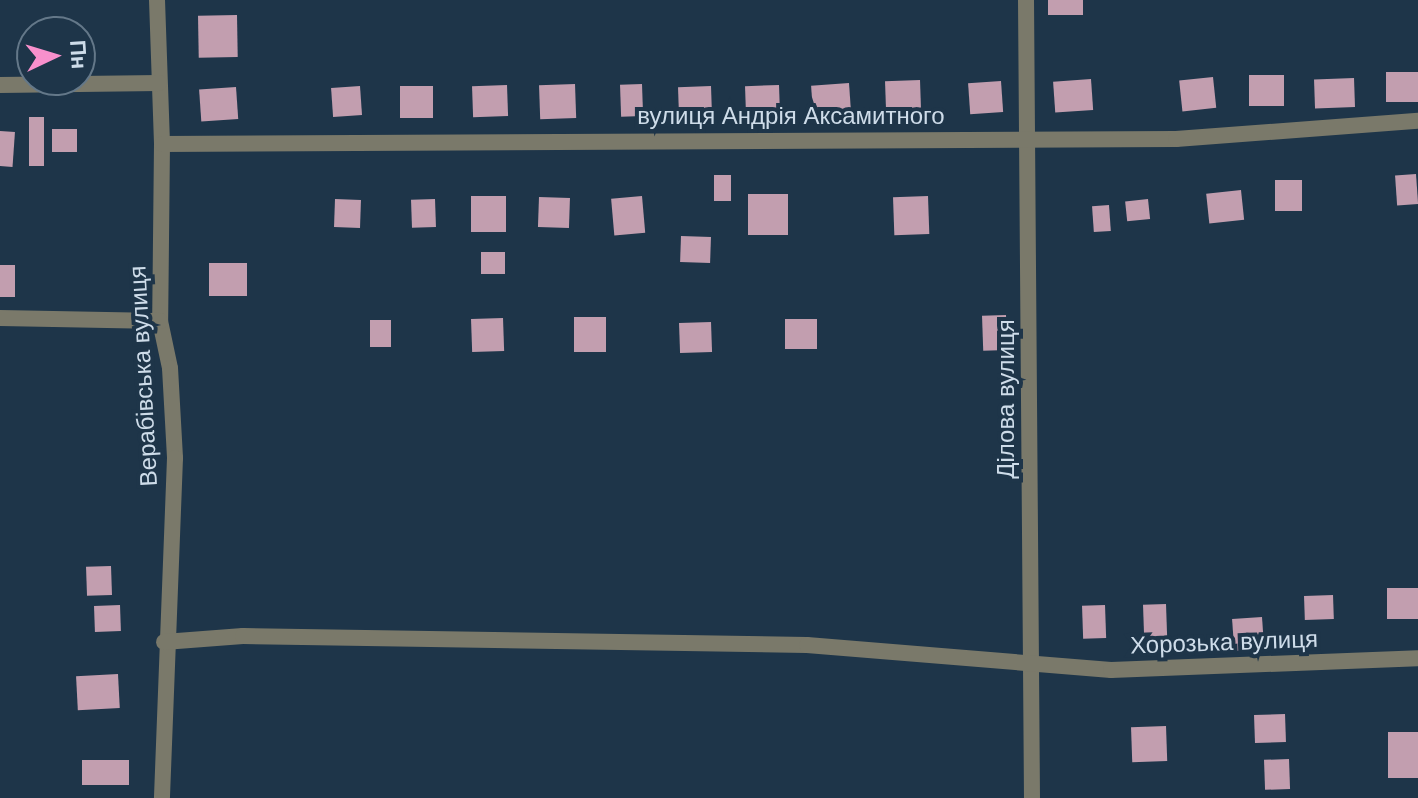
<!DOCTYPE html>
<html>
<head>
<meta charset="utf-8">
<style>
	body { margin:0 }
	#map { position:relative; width:1418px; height:798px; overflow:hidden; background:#1e3549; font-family:Helvetica,sans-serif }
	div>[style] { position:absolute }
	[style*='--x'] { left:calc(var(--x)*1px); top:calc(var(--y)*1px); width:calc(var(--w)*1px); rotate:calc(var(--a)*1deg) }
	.building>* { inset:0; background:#c29eaf; transform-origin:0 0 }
	.street>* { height:16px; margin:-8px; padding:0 8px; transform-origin:8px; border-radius:8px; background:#7a796a }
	span { translate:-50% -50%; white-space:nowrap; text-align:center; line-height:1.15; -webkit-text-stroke:8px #1e3549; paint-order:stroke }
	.street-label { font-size:24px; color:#cedce9 }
	.north { position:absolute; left:16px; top:16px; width:80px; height:80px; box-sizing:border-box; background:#1e3549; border:2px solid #647889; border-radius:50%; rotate:86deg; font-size:22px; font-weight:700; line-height:32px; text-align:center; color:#cedce9 }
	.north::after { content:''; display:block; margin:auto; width:28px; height:36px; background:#f890cc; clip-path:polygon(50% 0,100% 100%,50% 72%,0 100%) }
</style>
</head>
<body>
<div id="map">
	<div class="building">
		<div style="left:1048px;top:0;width:35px;height:15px"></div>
		<div style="left:237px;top:15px;width:42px;height:39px;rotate:89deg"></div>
		<div style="left:1418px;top:72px;width:30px;height:32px;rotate:90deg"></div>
		<div style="left:1249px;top:75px;width:35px;height:31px"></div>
		<div style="left:1213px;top:77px;width:31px;height:34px;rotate:84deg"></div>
		<div style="left:1354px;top:78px;width:29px;height:40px;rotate:88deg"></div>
		<div style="left:1091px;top:79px;width:31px;height:38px;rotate:86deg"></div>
		<div style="left:920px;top:80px;width:31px;height:35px;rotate:88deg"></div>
		<div style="left:1001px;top:81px;width:31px;height:33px;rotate:86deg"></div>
		<div style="left:849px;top:83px;width:32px;height:38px;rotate:86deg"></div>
		<div style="left:575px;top:84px;width:34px;height:36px;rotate:88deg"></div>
		<div style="left:642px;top:84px;width:32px;height:22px;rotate:88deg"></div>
		<div style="left:507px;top:85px;width:31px;height:35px;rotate:88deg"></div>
		<div style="left:779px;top:85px;width:31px;height:34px;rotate:88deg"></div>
		<div style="left:360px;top:86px;width:29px;height:29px;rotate:86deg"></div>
		<div style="left:400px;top:86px;width:33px;height:32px"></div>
		<div style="left:711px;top:86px;width:29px;height:33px;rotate:88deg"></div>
		<div style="left:236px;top:87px;width:32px;height:37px;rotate:86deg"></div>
		<div style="left:29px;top:117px;width:15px;height:49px"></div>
		<div style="left:52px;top:129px;width:25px;height:23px"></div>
		<div style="left:0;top:131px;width:15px;height:35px;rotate:4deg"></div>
		<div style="left:1416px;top:174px;width:30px;height:21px;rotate:86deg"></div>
		<div style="left:714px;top:175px;width:17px;height:26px"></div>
		<div style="left:1275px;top:180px;width:27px;height:31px"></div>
		<div style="left:1241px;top:190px;width:30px;height:35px;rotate:84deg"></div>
		<div style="left:748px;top:194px;width:40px;height:41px"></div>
		<div style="left:471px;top:196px;width:35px;height:36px"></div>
		<div style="left:642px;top:196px;width:37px;height:31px;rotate:85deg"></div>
		<div style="left:928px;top:196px;width:38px;height:35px;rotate:88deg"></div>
		<div style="left:539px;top:197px;width:31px;height:30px;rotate:2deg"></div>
		<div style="left:335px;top:199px;width:26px;height:28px;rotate:2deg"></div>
		<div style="left:435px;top:199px;width:28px;height:24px;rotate:88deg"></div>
		<div style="left:1148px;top:199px;width:20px;height:23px;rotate:84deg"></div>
		<div style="left:1109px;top:205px;width:26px;height:17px;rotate:86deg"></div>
		<div style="left:681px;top:236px;width:30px;height:26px;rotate:2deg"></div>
		<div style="left:481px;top:252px;width:24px;height:22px"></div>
		<div style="left:209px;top:263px;width:38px;height:33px"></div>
		<div style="left:0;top:265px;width:15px;height:32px"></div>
		<div style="left:1006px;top:315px;width:35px;height:24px;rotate:88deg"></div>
		<div style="left:574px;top:317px;width:32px;height:35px"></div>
		<div style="left:503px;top:318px;width:33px;height:32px;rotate:88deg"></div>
		<div style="left:785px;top:319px;width:32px;height:30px"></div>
		<div style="left:370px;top:320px;width:21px;height:27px"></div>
		<div style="left:711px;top:322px;width:30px;height:32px;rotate:88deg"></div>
		<div style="left:111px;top:566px;width:29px;height:25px;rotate:88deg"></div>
		<div style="left:1418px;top:588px;width:31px;height:31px;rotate:90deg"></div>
		<div style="left:1333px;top:595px;width:24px;height:29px;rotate:88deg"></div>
		<div style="left:1166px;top:604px;width:32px;height:23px;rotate:88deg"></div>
		<div style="left:120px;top:605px;width:26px;height:26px;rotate:88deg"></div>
		<div style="left:1105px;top:605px;width:33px;height:23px;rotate:88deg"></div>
		<div style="left:1262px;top:617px;width:32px;height:30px;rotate:86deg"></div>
		<div style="left:118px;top:674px;width:34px;height:42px;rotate:87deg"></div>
		<div style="left:1285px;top:714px;width:28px;height:31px;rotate:88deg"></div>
		<div style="left:1166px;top:726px;width:35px;height:35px;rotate:88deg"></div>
		<div style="left:1418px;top:732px;width:46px;height:30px;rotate:90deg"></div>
		<div style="left:1289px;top:759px;width:30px;height:25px;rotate:88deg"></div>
		<div style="left:82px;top:760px;width:47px;height:25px"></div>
	</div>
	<div class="street">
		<div style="--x:157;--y:0;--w:144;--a:88"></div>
		<div style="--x:162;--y:144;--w:177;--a:90.6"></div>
		<div style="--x:160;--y:321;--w:48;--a:78"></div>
		<div style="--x:170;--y:368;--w:90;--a:86.8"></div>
		<div style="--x:175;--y:458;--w:340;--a:92.2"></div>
		<div style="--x:1026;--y:0;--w:798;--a:89.57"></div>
		<div style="--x:0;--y:85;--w:159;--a:-0.7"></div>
		<div style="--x:162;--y:144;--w:1014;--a:-0.28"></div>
		<div style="--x:1176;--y:139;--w:243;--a:-4.3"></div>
		<div style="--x:0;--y:318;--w:160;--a:1.1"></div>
		<div style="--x:164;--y:642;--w:79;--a:-4.3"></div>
		<div style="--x:243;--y:636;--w:564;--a:0.91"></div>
		<div style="--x:807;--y:645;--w:305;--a:4.7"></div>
		<div style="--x:1111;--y:670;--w:307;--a:-2.2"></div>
	</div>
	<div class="street-label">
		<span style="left:791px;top:116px">вулиця Андрія Аксамитного</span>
		<span style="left:143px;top:376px;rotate:-93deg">Верабівська вулиця</span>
		<span style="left:1006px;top:399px;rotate:-90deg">Ділова вулиця</span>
		<span style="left:1224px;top:642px;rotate:-2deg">Хорозька вулиця</span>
	</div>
	<div class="north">Пн</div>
</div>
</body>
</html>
